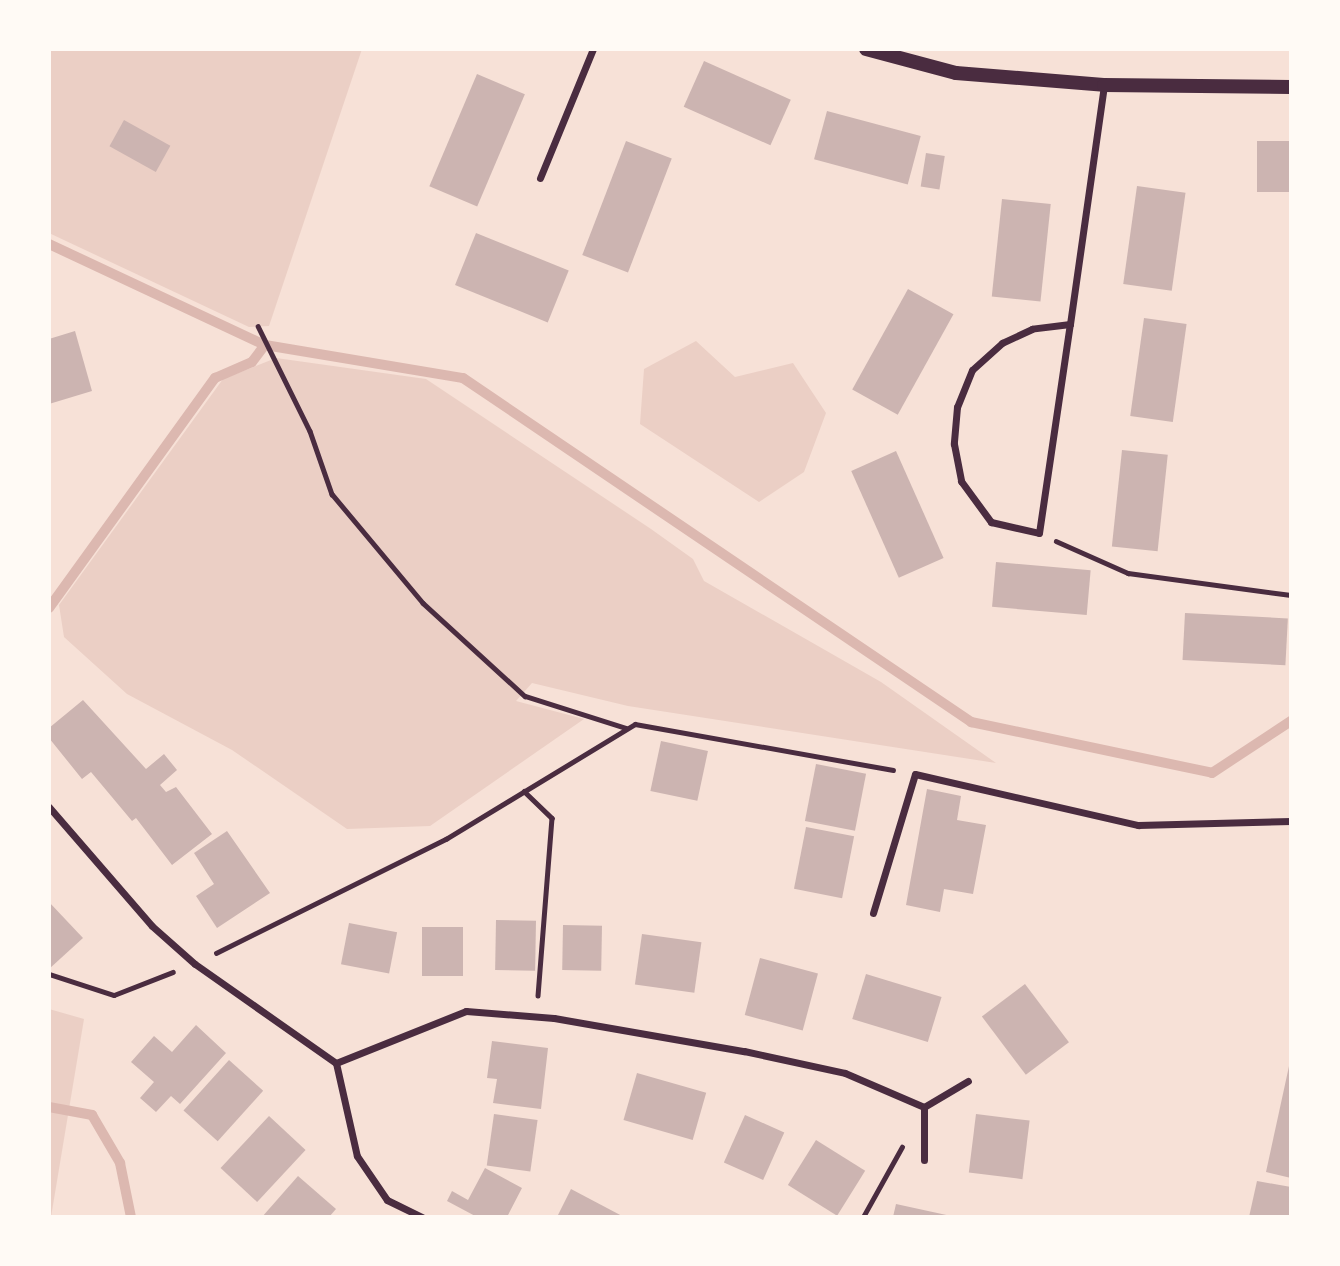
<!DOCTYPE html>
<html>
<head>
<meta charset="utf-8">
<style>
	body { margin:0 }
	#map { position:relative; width:1340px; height:1266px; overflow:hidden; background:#f7e1d7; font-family:Raleway,sans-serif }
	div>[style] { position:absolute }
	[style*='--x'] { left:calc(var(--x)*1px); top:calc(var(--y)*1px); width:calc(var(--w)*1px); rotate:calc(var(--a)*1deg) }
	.green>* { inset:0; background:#ebcfc5 }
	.stream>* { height:10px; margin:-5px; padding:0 5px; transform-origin:5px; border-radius:5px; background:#dcb8b0 }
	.building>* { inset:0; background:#ccb4b1; transform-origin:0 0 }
	.path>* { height:4.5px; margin:-2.25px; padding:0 2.25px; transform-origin:2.25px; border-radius:2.25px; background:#4a2c40 }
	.minor>* { height:7px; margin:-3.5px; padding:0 3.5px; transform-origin:3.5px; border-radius:3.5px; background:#4a2c40 }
	.secondary>* { height:14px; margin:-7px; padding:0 7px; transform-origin:7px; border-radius:7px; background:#4a2c40 }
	span { translate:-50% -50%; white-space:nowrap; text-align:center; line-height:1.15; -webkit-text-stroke:5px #fffaf5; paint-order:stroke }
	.frame { position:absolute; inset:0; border:51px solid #fffaf5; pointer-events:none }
</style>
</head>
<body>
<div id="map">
	<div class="green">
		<div style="clip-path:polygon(49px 49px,362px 49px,269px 326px,249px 327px,49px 233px)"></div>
		<div style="clip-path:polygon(696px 341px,735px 377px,793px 363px,826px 413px,804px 472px,759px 502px,640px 424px,644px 369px)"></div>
		<div style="clip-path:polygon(276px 358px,426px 379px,651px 529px,693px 559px,704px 581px,881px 682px,996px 763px,628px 706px,532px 683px,516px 701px,584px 719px,430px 826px,347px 829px,232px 750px,127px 694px,64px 637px,59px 605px,223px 379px)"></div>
		<div style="clip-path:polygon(49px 1009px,84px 1019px,51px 1217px,49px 1217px)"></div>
	</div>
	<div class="stream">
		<div style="--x:49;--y:244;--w:238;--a:25.1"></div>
		<div style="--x:265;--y:345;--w:201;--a:9.5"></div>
		<div style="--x:463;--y:378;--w:614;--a:34.1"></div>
		<div style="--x:971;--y:722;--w:246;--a:11.9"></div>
		<div style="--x:1212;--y:773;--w:95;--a:-33.4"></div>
		<div style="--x:49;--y:608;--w:284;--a:-54.2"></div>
		<div style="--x:215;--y:378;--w:40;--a:-23.4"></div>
		<div style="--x:252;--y:362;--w:21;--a:-53"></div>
		<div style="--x:49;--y:1107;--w:44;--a:10.5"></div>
		<div style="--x:92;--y:1115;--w:56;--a:59.7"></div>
		<div style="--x:120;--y:1163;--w:55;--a:78.5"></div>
	</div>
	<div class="building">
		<div style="left:704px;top:61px;width:95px;height:50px;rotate:24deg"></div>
		<div style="left:477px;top:74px;width:52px;height:122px;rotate:23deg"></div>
		<div style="left:827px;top:111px;width:97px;height:50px;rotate:15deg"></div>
		<div style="left:124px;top:120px;width:53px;height:30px;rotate:29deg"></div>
		<div style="left:626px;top:141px;width:49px;height:122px;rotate:21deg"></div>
		<div style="left:1291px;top:141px;width:51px;height:34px;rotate:90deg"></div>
		<div style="left:926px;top:153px;width:19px;height:34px;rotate:9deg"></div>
		<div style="left:1137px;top:186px;width:49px;height:99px;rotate:8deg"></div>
		<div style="left:1002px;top:199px;width:49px;height:98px;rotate:6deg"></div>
		<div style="left:476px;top:233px;width:100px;height:56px;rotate:22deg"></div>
		<div style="left:908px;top:289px;width:52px;height:115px;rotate:29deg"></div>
		<div style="left:1144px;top:318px;width:43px;height:99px;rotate:8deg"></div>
		<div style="clip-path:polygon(75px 331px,92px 391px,49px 404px,49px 339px)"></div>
		<div style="left:1122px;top:450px;width:46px;height:97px;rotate:6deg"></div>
		<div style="left:896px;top:451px;width:117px;height:49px;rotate:66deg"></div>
		<div style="left:996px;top:562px;width:95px;height:45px;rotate:5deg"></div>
		<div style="left:1185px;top:613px;width:103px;height:47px;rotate:3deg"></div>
		<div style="clip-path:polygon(83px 700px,146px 769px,164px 754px,177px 770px,160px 785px,166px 792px,176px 787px,212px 834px,172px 865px,136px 818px,132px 821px,91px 772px,82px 779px,49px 738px,49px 728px)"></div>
		<div style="left:661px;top:741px;width:48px;height:51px;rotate:12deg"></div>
		<div style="left:816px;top:764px;width:51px;height:58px;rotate:11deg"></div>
		<div style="clip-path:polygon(927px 789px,961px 796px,957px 820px,986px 825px,973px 894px,944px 889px,940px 912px,906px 905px)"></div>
		<div style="left:806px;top:827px;width:49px;height:63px;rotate:11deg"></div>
		<div style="clip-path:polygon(227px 831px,270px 893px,217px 928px,196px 896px,214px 884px,194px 853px)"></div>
		<div style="clip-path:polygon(49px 902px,83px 938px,49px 969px)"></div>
		<div style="left:496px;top:920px;width:40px;height:50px;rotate:1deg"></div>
		<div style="left:349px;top:923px;width:49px;height:42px;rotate:11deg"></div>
		<div style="left:563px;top:925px;width:39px;height:45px;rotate:1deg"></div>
		<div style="left:422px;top:927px;width:41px;height:49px"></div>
		<div style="left:642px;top:934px;width:60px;height:51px;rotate:8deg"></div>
		<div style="left:760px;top:958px;width:60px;height:59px;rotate:15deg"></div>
		<div style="left:866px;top:974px;width:79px;height:47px;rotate:17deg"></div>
		<div style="left:1025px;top:984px;width:73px;height:54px;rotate:53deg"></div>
		<div style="clip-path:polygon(196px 1025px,226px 1053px,180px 1104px,171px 1096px,156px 1112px,140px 1098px,154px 1082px,131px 1062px,154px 1036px,172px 1052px)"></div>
		<div style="clip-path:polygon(492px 1041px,548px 1048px,541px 1109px,493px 1103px,497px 1079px,487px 1078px)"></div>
		<div style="clip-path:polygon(1291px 1057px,1291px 1178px,1266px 1172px)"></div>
		<div style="left:229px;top:1060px;width:46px;height:68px;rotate:42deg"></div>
		<div style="left:637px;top:1073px;width:72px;height:49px;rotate:16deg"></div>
		<div style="left:494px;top:1114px;width:44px;height:52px;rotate:8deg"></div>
		<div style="left:976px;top:1114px;width:54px;height:59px;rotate:7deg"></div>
		<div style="left:745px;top:1115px;width:43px;height:52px;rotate:24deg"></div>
		<div style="left:269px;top:1116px;width:50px;height:71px;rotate:43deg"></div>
		<div style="left:816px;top:1140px;width:58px;height:53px;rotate:32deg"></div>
		<div style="clip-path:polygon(485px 1168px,522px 1188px,507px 1217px,477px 1217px,447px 1201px,452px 1191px,468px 1200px)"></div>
		<div style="clip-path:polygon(298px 1176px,336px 1209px,329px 1217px,262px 1217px)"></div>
		<div style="clip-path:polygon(1257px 1181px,1291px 1187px,1291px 1217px,1249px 1217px)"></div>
		<div style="clip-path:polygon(571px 1189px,624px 1217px,557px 1217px)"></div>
		<div style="clip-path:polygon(896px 1204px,951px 1216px,951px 1217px,893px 1217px)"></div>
	</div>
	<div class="path">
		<div style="--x:258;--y:326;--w:117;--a:63.7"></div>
		<div style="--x:310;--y:431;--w:67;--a:70.8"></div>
		<div style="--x:332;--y:494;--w:142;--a:50.1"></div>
		<div style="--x:423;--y:603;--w:138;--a:42.4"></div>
		<div style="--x:525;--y:696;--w:106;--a:17.6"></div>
		<div style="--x:1056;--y:541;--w:79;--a:24"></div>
		<div style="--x:1128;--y:573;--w:164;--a:7.7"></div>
		<div style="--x:524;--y:791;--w:39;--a:44"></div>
		<div style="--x:552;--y:818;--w:178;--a:94.5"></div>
		<div style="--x:216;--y:953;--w:257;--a:-26.4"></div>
		<div style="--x:446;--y:839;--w:221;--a:-31.3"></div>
		<div style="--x:635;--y:724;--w:262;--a:10.1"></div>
		<div style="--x:49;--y:974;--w:68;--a:17.9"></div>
		<div style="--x:114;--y:995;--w:63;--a:-21.3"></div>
		<div style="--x:863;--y:1217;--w:80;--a:-60.9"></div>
	</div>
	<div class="minor">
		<div style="--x:540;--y:178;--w:139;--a:-67.7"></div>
		<div style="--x:1070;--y:324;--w:38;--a:173"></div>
		<div style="--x:1032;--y:329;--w:33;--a:155"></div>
		<div style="--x:1002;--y:343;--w:40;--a:138"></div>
		<div style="--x:972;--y:370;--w:40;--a:112"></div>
		<div style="--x:957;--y:407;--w:37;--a:95"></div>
		<div style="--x:954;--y:444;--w:38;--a:79"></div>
		<div style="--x:961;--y:481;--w:51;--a:53.8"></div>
		<div style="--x:991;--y:522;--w:49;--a:12.9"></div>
		<div style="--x:1039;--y:533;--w:211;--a:-81.6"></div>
		<div style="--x:1070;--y:324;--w:241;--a:-81.9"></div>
		<div style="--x:49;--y:807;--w:157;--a:49.1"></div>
		<div style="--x:152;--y:926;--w:57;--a:41.5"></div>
		<div style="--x:195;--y:964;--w:172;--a:35.1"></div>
		<div style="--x:336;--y:1063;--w:95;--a:77.3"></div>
		<div style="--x:357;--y:1156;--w:53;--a:55.7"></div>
		<div style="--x:387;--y:1200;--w:39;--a:26"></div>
		<div style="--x:873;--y:913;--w:145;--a:-73.2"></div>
		<div style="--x:915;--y:774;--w:229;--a:12.9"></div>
		<div style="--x:1138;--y:825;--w:153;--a:-1.5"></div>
		<div style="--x:336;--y:1063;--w:140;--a:-21.8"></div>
		<div style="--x:466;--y:1011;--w:88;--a:4.5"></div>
		<div style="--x:554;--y:1018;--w:193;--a:9.9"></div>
		<div style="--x:744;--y:1051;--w:103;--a:12.3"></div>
		<div style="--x:845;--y:1073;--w:86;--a:23.3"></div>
		<div style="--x:924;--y:1107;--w:51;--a:-30.6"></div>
		<div style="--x:924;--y:1160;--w:53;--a:-90"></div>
	</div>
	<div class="secondary">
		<div style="--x:866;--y:49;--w:93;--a:14.9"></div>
		<div style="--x:956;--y:73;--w:148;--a:4.6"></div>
		<div style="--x:1104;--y:85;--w:187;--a:0.6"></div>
	</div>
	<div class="frame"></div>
</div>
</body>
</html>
